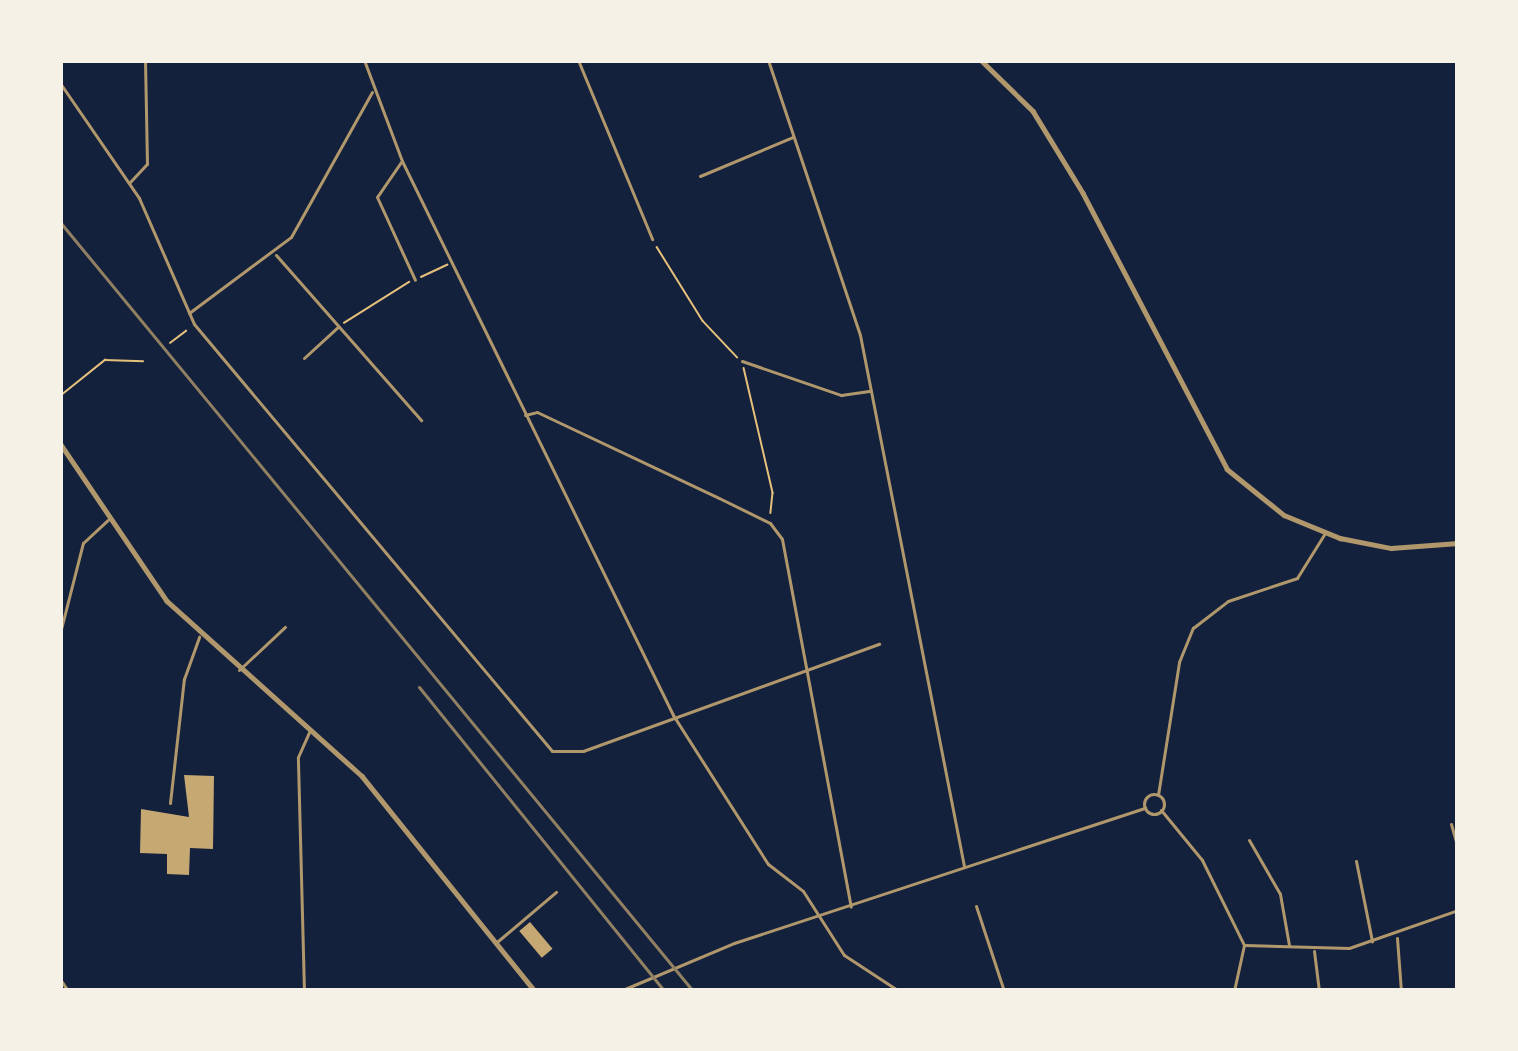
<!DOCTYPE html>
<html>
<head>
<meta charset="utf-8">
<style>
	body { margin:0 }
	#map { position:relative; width:1518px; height:1051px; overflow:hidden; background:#14213d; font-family:"Titillium Web",sans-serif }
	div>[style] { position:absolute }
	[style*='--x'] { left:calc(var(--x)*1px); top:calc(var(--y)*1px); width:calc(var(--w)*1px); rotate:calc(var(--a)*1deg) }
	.building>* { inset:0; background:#c6a872; transform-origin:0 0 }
	.path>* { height:1.5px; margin:-0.75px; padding:0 0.75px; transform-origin:0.75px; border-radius:0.75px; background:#e5c07b }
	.minor>* { height:3px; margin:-1.5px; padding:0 1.5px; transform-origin:1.5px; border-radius:1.5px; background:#b1986c }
	.minor>.ring { margin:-1.5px; padding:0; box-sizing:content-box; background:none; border:3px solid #b1986c; border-radius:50% }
	.tertiary>* { height:4.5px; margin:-2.25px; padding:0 2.25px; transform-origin:2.25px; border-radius:2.25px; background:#b1986c }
	.rail>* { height:3px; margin:-1.5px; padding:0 1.5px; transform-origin:1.5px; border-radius:1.5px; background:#918062 }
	span { translate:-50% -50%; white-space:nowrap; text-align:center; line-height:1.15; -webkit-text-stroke:10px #f6f1e7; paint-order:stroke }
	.frame { position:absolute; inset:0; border:63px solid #f6f1e7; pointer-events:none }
</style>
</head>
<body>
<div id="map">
	<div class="building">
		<div style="clip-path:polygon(184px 775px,214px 776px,213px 849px,190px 848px,189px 875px,167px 874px,167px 854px,140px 853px,141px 809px,189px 817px)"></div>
		<div style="left:530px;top:922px;width:35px;height:14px;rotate:50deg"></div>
	</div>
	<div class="path">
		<div style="--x:657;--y:247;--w:87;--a:58.1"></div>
		<div style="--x:703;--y:321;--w:50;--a:46.6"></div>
		<div style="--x:421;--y:277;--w:29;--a:-25"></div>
		<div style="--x:344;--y:323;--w:77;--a:-32.2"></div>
		<div style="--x:170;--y:343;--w:20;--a:-37"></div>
		<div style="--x:744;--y:368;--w:128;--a:76.9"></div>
		<div style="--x:773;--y:493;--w:20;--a:96"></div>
		<div style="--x:60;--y:396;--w:58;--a:-38.7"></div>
		<div style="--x:105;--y:360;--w:38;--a:2"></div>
	</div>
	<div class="minor">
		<div style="--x:364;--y:60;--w:108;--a:69.4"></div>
		<div style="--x:402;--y:161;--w:617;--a:63.93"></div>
		<div style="--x:673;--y:715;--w:177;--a:57.5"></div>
		<div style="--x:768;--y:864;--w:44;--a:37.6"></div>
		<div style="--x:803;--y:891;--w:76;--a:57.4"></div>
		<div style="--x:844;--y:955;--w:66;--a:33.2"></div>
		<div style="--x:578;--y:60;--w:194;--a:67.5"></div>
		<div style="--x:768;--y:60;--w:290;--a:71.5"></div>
		<div style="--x:860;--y:335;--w:541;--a:78.92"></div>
		<div style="--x:60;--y:83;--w:140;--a:55.5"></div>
		<div style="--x:139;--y:198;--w:137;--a:66.4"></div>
		<div style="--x:194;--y:324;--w:557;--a:50.02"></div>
		<div style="--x:552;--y:751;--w:31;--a:0"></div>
		<div style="--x:583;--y:751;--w:315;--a:-19.9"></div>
		<div style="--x:401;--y:162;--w:42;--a:124.4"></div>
		<div style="--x:377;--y:197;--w:91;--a:65.4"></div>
		<div style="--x:700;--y:176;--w:101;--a:-22.8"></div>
		<div style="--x:130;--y:182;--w:25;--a:-47"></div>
		<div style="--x:147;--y:164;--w:104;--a:-91.1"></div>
		<div style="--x:276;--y:255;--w:220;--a:48.7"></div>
		<div style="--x:189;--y:313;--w:127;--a:-36.7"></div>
		<div style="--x:291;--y:237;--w:166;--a:-60.8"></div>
		<div style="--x:304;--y:358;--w:46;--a:-42.4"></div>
		<div style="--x:742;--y:361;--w:105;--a:19"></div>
		<div style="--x:841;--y:395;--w:30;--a:-8"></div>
		<div style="--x:525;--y:415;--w:12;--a:-14"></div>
		<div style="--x:537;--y:412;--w:201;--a:25.3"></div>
		<div style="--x:719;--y:498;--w:57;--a:26.1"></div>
		<div style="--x:770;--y:523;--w:20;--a:53"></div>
		<div style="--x:782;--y:539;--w:374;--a:79.4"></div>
		<div style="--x:60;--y:633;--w:93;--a:-75.7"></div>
		<div style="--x:83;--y:543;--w:34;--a:-43"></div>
		<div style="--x:239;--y:670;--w:63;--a:-43.1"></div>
		<div class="ring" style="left:1144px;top:794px;width:17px;height:17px"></div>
		<div style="--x:1158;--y:795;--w:135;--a:-81"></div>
		<div style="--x:1179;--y:662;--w:37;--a:-68"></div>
		<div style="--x:1193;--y:628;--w:44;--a:-37.6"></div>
		<div style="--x:1228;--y:601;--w:73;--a:-18.4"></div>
		<div style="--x:1297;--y:578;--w:53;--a:-58.1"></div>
		<div style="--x:170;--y:803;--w:125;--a:-83.6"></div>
		<div style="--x:184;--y:679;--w:45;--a:-70.3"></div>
		<div style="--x:1161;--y:810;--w:65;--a:50.6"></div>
		<div style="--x:1202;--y:860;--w:95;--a:63.7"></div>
		<div style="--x:1244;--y:945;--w:47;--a:102.3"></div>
		<div style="--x:1451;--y:824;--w:26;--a:74"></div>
		<div style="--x:1249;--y:840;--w:62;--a:60.1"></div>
		<div style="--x:1280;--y:894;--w:52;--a:80"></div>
		<div style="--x:1356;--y:861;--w:82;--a:78.7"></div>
		<div style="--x:976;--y:906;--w:89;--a:71.8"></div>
		<div style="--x:1397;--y:938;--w:53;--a:85.7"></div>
		<div style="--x:498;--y:941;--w:76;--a:-40.2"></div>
		<div style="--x:1244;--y:945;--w:105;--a:1.6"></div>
		<div style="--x:1349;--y:948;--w:115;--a:-19.2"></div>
		<div style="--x:1314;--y:951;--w:40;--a:82.9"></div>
		<div style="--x:60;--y:979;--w:14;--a:56"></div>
		<div style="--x:304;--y:991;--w:234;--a:-91.5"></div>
		<div style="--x:298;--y:757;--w:27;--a:-66"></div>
		<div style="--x:620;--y:991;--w:124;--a:-22.8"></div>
		<div style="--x:734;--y:943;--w:433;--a:-18.2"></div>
	</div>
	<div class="tertiary">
		<div style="--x:981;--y:60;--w:73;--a:44.4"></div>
		<div style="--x:1033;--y:111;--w:96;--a:58.6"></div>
		<div style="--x:1083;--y:193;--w:311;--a:62.4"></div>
		<div style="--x:1227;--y:469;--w:73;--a:38.9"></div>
		<div style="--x:1284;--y:515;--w:61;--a:22.3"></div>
		<div style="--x:1340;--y:538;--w:52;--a:11.1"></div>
		<div style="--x:1391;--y:548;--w:67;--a:-4.3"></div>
		<div style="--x:60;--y:443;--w:191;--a:55.9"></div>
		<div style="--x:167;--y:601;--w:262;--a:41.9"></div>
		<div style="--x:362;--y:776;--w:276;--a:51.2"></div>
	</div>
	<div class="rail">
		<div style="--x:60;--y:222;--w:996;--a:50.54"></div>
		<div style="--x:419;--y:687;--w:390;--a:51.1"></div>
	</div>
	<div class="frame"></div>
</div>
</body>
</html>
